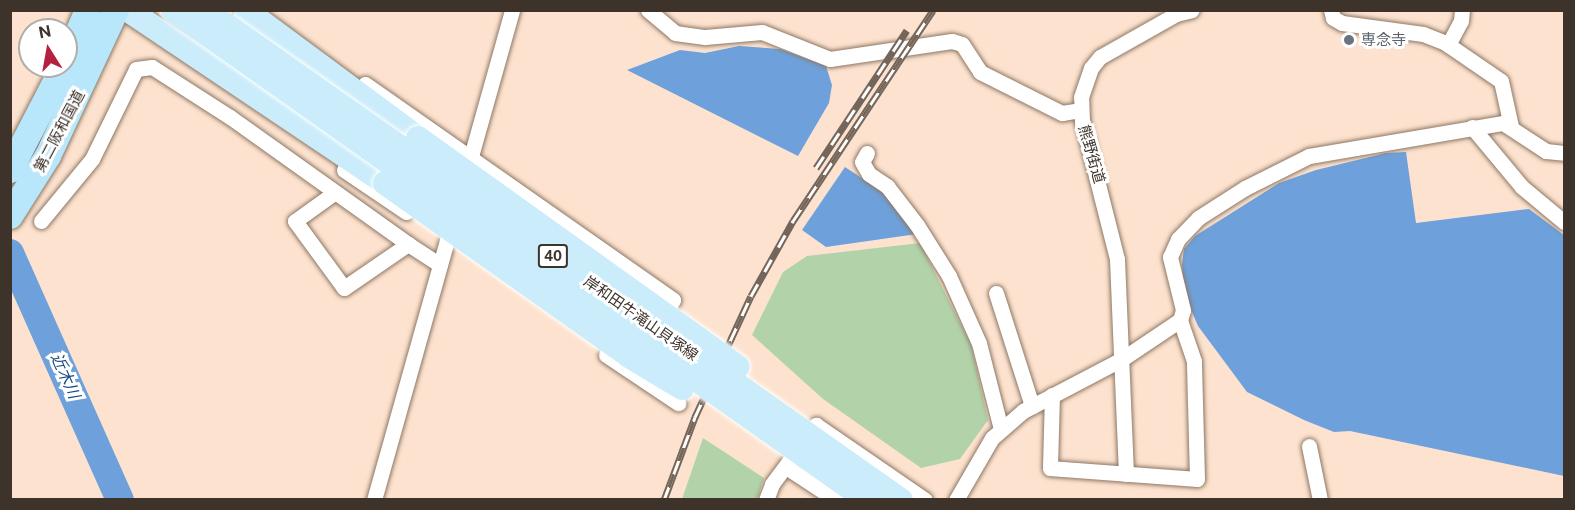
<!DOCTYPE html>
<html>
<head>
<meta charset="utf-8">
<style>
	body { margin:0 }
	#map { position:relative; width:1575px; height:510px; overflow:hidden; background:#fde3cf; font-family:"Public Sans","Noto Sans JP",sans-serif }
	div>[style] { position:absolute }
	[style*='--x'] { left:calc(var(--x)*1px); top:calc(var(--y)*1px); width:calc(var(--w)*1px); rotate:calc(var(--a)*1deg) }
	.green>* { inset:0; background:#b2d3aa }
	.water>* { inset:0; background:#6ea1db }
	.river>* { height:28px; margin:-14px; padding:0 14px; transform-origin:14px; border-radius:14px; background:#6ea1db }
	.roads { filter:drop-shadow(0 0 2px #8d7764) drop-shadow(0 0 2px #8d7764) }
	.minor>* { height:15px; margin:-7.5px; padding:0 7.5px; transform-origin:7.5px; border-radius:7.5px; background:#fff }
	.primary>* { height:24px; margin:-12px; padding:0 12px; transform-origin:12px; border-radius:12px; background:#caecfb }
	.trunk>* { height:26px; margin:-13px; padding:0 13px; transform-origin:13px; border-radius:13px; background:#b8e6fa }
	.rail>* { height:7px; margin-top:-3.5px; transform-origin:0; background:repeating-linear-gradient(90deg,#fff 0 14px,#75665b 0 28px); box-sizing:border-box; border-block:2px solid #75665b }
	.bridges { filter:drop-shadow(0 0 2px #fff) drop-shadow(0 0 2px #fff) }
	.primary-bridge>* { height:24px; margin:-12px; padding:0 12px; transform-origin:12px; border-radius:12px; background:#caecfb }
	.dots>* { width:16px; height:16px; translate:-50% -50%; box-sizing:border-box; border:3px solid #fff; border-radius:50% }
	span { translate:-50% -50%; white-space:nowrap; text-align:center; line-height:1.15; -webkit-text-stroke:6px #fff; paint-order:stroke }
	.shield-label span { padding:2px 4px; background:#fff; border:2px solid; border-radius:4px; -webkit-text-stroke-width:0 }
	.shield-label { font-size:14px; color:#3d332b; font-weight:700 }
	.worship-label { font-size:15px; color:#5b616d }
	.left { translate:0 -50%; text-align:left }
	.street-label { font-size:15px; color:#3d332b }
	.water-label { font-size:16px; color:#184c82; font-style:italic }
	.frame { position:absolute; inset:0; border:12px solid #3d332b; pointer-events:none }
	.north { position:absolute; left:18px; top:18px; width:60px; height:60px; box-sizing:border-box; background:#fff; border:2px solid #b1adaa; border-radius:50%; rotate:349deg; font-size:16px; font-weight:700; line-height:24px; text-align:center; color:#3d332b }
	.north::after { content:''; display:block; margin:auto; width:21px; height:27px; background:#b4223f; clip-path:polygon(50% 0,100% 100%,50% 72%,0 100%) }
</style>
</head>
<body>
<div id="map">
	<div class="green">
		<div style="clip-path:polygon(920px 243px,971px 345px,988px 420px,960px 459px,921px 468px,823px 399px,752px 335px,783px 272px,807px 256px)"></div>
		<div style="clip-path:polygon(703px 438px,764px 478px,757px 499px,682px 499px)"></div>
	</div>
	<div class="water">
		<div style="clip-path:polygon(739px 46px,780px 49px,826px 66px,832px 85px,829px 103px,798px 156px,627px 70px,680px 50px,705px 53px)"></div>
		<div style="clip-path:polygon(1406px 152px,1416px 223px,1529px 209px,1564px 235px,1564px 476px,1350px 431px,1334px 432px,1304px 420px,1247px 392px,1198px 326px,1184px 293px,1182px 264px,1184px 249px,1195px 236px,1279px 183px,1316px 170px,1386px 153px)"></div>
		<div style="clip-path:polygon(845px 167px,880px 190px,917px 234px,826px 247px,802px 230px)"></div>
	</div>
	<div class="river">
		<div style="--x:10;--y:253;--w:270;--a:66"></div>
	</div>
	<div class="roads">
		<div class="minor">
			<div style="--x:648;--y:10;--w:35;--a:40"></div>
			<div style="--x:675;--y:33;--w:30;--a:8"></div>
			<div style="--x:705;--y:37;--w:57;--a:-5"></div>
			<div style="--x:762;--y:32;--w:73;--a:21.7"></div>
			<div style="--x:830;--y:59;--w:123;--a:-8.4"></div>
			<div style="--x:952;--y:41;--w:10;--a:17"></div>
			<div style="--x:962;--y:44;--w:33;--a:57"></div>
			<div style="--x:980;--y:72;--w:92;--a:26.6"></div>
			<div style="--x:1062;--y:113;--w:18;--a:-9"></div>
			<div style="--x:1331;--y:10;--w:8;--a:76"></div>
			<div style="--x:1333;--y:18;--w:10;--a:29"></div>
			<div style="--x:1342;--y:23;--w:82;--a:7.7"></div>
			<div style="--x:1423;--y:34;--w:22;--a:21"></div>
			<div style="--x:1444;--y:42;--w:69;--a:34.4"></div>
			<div style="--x:1501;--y:81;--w:46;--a:77.5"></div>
			<div style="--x:1448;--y:45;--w:27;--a:-62"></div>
			<div style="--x:1461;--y:21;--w:11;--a:-85"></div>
			<div style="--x:365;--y:84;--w:376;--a:35"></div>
			<div style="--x:673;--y:300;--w:26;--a:121"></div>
			<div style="--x:1472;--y:127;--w:78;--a:50.2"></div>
			<div style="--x:1522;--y:187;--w:55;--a:39.8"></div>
			<div style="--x:867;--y:153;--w:10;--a:119"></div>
			<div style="--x:862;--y:162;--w:14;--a:60"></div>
			<div style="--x:869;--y:174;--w:22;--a:34"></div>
			<div style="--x:887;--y:186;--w:49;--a:52.4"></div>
			<div style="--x:917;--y:225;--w:60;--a:57.9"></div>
			<div style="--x:949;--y:276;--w:73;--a:65.9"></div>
			<div style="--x:979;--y:343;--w:89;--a:75.7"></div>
			<div style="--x:468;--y:167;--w:163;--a:-74.3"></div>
			<div style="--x:344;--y:170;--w:75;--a:34.1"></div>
			<div style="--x:334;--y:193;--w:48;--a:144.3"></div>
			<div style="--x:295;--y:221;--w:83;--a:53.8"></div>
			<div style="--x:344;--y:288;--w:78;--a:-34.5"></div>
			<div style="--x:408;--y:244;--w:38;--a:33"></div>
			<div style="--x:41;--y:221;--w:80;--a:-50.6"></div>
			<div style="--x:92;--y:159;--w:100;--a:-63.9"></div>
			<div style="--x:136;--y:69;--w:16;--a:-7"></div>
			<div style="--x:152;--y:67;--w:93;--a:32.7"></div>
			<div style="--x:230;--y:117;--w:219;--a:35.5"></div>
			<div style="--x:996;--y:293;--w:119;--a:72.3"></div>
			<div style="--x:606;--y:355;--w:87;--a:33.7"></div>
			<div style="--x:1052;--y:395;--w:73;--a:91.6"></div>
			<div style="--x:1050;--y:468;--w:147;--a:4.3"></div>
			<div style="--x:1197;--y:479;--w:118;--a:-91.5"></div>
			<div style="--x:1194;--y:361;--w:43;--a:-108.9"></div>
			<div style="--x:1309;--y:446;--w:55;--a:78.5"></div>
			<div style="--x:786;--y:467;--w:60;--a:33.4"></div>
			<div style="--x:1126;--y:474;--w:215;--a:-92.4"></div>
			<div style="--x:1117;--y:259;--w:142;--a:-104.2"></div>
			<div style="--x:1082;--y:121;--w:24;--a:-92"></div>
			<div style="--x:1081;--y:97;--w:31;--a:-71"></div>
			<div style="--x:1091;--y:68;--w:14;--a:-51"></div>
			<div style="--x:1100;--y:57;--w:87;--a:-29.5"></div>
			<div style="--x:1176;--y:14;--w:16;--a:-14"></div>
			<div style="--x:374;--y:500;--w:289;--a:-74.3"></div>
			<div style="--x:766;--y:500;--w:17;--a:-69"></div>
			<div style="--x:772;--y:484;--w:74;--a:-53.3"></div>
			<div style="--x:816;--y:425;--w:132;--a:34.5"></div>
			<div style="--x:956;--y:500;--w:72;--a:-59.9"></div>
			<div style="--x:992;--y:438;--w:41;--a:-41.1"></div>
			<div style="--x:1023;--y:411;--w:112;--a:-27.7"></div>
			<div style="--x:1122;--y:359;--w:70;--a:-33.9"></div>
			<div style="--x:1180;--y:320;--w:10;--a:-73"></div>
			<div style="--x:1183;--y:310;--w:55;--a:-103.8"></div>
			<div style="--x:1170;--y:257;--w:20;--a:-66"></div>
			<div style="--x:1178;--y:239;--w:29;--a:-46"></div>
			<div style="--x:1198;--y:218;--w:56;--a:-32.6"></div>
			<div style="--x:1245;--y:188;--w:72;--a:-26.6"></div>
			<div style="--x:1309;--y:156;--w:197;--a:-9.7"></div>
			<div style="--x:1503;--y:123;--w:51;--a:33.1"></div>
			<div style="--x:1546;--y:151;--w:18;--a:6"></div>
		</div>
		<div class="primary">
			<div style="--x:128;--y:10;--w:310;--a:33.9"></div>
			<div style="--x:245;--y:10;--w:215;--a:36.5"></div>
		</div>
		<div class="trunk">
			<div style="--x:66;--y:62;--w:56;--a:-67.1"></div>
			<div style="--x:10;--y:170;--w:117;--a:-62.6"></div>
			<div style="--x:10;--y:216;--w:71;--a:-57.7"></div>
			<div style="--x:48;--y:156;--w:161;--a:-65"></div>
		</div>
	</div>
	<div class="rail">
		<div style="--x:816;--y:168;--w:165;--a:-56.6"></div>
		<div style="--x:664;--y:500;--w:89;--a:-69.5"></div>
		<div style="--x:695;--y:417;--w:133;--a:-65.2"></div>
		<div style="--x:751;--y:296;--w:86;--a:-60.8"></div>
		<div style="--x:793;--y:221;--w:253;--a:-56.4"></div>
	</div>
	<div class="bridges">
		<div class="primary-bridge">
			<div style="--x:173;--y:10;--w:850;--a:35.22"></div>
			<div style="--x:205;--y:10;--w:851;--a:35.15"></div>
			<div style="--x:418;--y:138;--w:393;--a:35.6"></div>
			<div style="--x:385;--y:183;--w:299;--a:35.3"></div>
			<div style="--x:629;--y:356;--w:62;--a:31.1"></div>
		</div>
	</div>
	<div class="dots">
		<div style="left:1349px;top:40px;background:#6b7280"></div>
	</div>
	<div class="shield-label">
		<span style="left:553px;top:256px">40</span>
	</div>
	<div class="worship-label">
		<span class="left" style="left:1361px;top:40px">専念寺</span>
	</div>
	<div class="street-label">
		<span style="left:59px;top:131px;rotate:-62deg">第二阪和国道</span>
		<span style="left:1092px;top:154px;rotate:74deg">熊野街道</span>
		<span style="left:641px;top:318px;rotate:35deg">岸和田牛滝山貝塚線</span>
	</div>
	<div class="water-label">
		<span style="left:65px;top:376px;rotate:66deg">近木川</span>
	</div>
	<div class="frame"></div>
	<div class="north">N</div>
</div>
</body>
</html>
